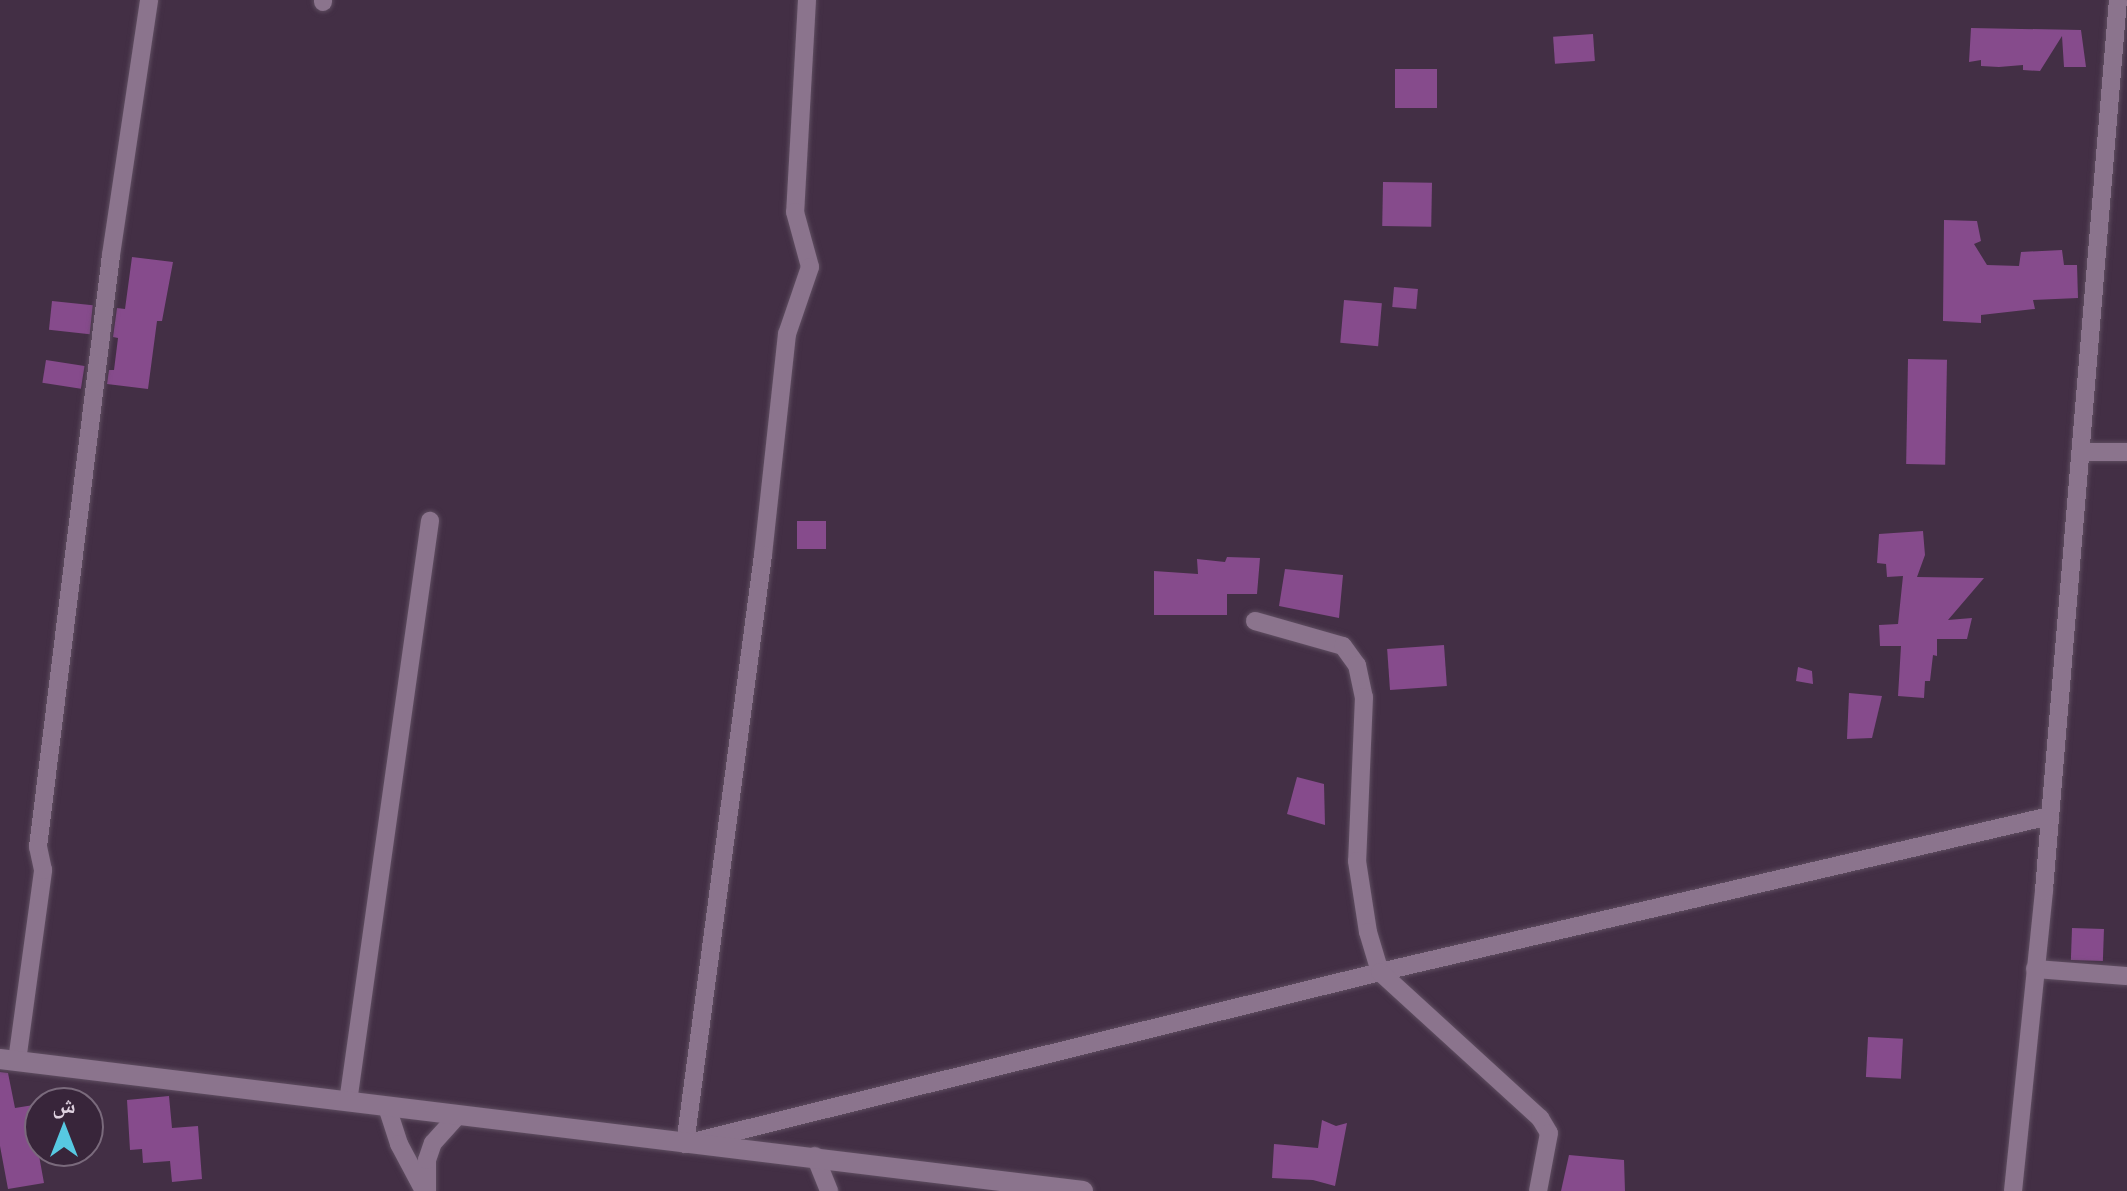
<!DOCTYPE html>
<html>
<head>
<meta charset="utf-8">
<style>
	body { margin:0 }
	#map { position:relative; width:2127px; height:1191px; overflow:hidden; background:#432f45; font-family:Commissioner,"Noto Naskh Arabic",sans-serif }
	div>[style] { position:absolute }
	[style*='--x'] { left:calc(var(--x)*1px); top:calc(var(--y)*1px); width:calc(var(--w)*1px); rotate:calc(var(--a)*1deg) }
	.building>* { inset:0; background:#864b8c; transform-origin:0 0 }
	.roads { filter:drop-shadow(0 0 2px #5f4e61) drop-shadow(0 0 2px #5f4e61) }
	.street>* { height:18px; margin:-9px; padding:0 9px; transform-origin:9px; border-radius:9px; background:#8b748d }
	.secondary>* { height:20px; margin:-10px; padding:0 10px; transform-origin:10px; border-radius:10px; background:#8b748d }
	span { translate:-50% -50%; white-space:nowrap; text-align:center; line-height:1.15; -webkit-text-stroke:7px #38253a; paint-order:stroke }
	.north { position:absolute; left:24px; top:1087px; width:80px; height:80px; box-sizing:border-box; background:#38253a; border:2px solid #7a6a7c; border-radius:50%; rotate:0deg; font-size:22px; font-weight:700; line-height:32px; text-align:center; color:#ded1df }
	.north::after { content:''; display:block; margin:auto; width:28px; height:36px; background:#57c9e2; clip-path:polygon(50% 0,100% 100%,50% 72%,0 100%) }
</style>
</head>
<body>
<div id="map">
	<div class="building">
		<div style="clip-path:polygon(1971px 28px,2081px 30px,2086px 67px,2064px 67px,2062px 36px,2040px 71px,2023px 70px,2023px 65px,1999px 67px,1981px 66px,1981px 60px,1969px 62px)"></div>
		<div style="left:1593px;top:34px;width:27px;height:40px;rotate:86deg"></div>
		<div style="left:1395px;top:69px;width:42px;height:39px"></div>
		<div style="left:1383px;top:182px;width:49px;height:44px;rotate:1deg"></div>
		<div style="clip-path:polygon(1944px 220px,1977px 221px,1981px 241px,1974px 244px,1987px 265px,2019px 266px,2021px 252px,2062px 250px,2064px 265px,2077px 265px,2078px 298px,2033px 300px,2035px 309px,1981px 315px,1981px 323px,1943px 321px)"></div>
		<div style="clip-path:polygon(132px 257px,173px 262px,162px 321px,157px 321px,148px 389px,107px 384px,109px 370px,114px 370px,118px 338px,113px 337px,117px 308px,125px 309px)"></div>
		<div style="left:1394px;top:287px;width:24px;height:20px;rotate:5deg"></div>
		<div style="left:1344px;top:300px;width:38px;height:43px;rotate:5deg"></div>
		<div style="left:52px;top:301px;width:41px;height:29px;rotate:6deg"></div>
		<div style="left:1908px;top:359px;width:39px;height:105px;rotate:1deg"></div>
		<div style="left:46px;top:360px;width:39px;height:23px;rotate:9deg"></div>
		<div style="left:797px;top:521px;width:29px;height:28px"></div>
		<div style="clip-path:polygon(1923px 531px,1925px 555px,1917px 577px,1984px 578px,1948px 620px,1972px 618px,1967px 639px,1937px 639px,1937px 656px,1933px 655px,1930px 681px,1925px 681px,1924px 698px,1898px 696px,1901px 646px,1880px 646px,1879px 625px,1898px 624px,1903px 576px,1887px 577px,1886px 564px,1877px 563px,1879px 534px)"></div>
		<div style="clip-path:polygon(1227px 557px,1260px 558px,1257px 594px,1227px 594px,1227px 615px,1154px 615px,1154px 571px,1198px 574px,1197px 559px,1225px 562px)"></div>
		<div style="clip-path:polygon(1285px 569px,1343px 575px,1339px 618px,1279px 606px)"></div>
		<div style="left:1444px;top:645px;width:41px;height:57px;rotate:86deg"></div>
		<div style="clip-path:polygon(1798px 667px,1812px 671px,1813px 684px,1796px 681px)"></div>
		<div style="clip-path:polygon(1849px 693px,1882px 696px,1872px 738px,1847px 739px)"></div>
		<div style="clip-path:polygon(1297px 777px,1324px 784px,1325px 825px,1287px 814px)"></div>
		<div style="left:2072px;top:928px;width:32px;height:32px;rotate:2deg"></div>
		<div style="left:1868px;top:1037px;width:35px;height:40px;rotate:3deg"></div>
		<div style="clip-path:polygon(0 1072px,8px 1073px,15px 1108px,40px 1104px,40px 1127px,34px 1128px,44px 1183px,8px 1189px,0 1146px)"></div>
		<div style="clip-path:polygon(169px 1096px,172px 1128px,198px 1126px,202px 1179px,172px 1182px,170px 1161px,143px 1163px,142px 1149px,130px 1150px,127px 1100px)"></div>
		<div style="clip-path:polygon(1322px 1120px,1336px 1126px,1347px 1123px,1335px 1186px,1313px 1180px,1272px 1178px,1274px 1144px,1318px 1148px)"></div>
		<div style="clip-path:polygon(1569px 1155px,1624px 1160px,1625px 1191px,1561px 1191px)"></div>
	</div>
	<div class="roads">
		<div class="street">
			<div style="--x:807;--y:0;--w:212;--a:93.2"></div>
			<div style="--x:795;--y:212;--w:57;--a:74.7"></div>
			<div style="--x:810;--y:267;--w:71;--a:108.9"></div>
			<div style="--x:787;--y:334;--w:222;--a:96.2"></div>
			<div style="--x:763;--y:555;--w:594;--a:97.54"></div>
			<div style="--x:685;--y:1144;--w:716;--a:-13.9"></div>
			<div style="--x:1380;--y:972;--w:688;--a:-13.11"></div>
			<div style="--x:323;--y:2;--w:2;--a:-90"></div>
			<div style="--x:2082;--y:452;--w:45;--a:0"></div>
			<div style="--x:1255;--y:621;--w:91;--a:15.9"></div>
			<div style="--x:1343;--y:646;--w:24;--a:54"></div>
			<div style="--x:1357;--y:665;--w:33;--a:78"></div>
			<div style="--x:1364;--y:697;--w:164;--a:92.4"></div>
			<div style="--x:1357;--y:861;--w:72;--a:81.2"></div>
			<div style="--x:1368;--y:932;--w:42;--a:73.3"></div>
			<div style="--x:1380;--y:972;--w:217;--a:42.4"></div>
			<div style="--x:1540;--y:1118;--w:17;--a:59"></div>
			<div style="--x:1549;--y:1133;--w:59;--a:100.7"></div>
			<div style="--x:2035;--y:969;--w:92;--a:4.4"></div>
			<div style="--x:17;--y:1061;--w:193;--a:-82.2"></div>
			<div style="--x:43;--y:870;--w:24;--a:-102"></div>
			<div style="--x:38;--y:847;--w:596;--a:-82.97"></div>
			<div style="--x:111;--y:255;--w:258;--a:-81.5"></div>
			<div style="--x:348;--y:1102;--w:587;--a:-81.97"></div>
			<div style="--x:387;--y:1107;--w:39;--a:72"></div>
			<div style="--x:399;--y:1144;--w:53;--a:62"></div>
			<div style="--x:815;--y:1156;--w:38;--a:68"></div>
			<div style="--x:427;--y:1191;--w:31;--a:-90"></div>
			<div style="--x:427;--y:1160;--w:18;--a:-71"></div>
			<div style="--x:433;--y:1143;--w:36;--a:-48"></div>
			<div style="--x:2013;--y:1191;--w:303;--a:-84.1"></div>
			<div style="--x:2044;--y:890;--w:893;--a:-85.25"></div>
		</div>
		<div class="secondary">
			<div style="--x:0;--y:1059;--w:1091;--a:6.95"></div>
		</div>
	</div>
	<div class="north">ش</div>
</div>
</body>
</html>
